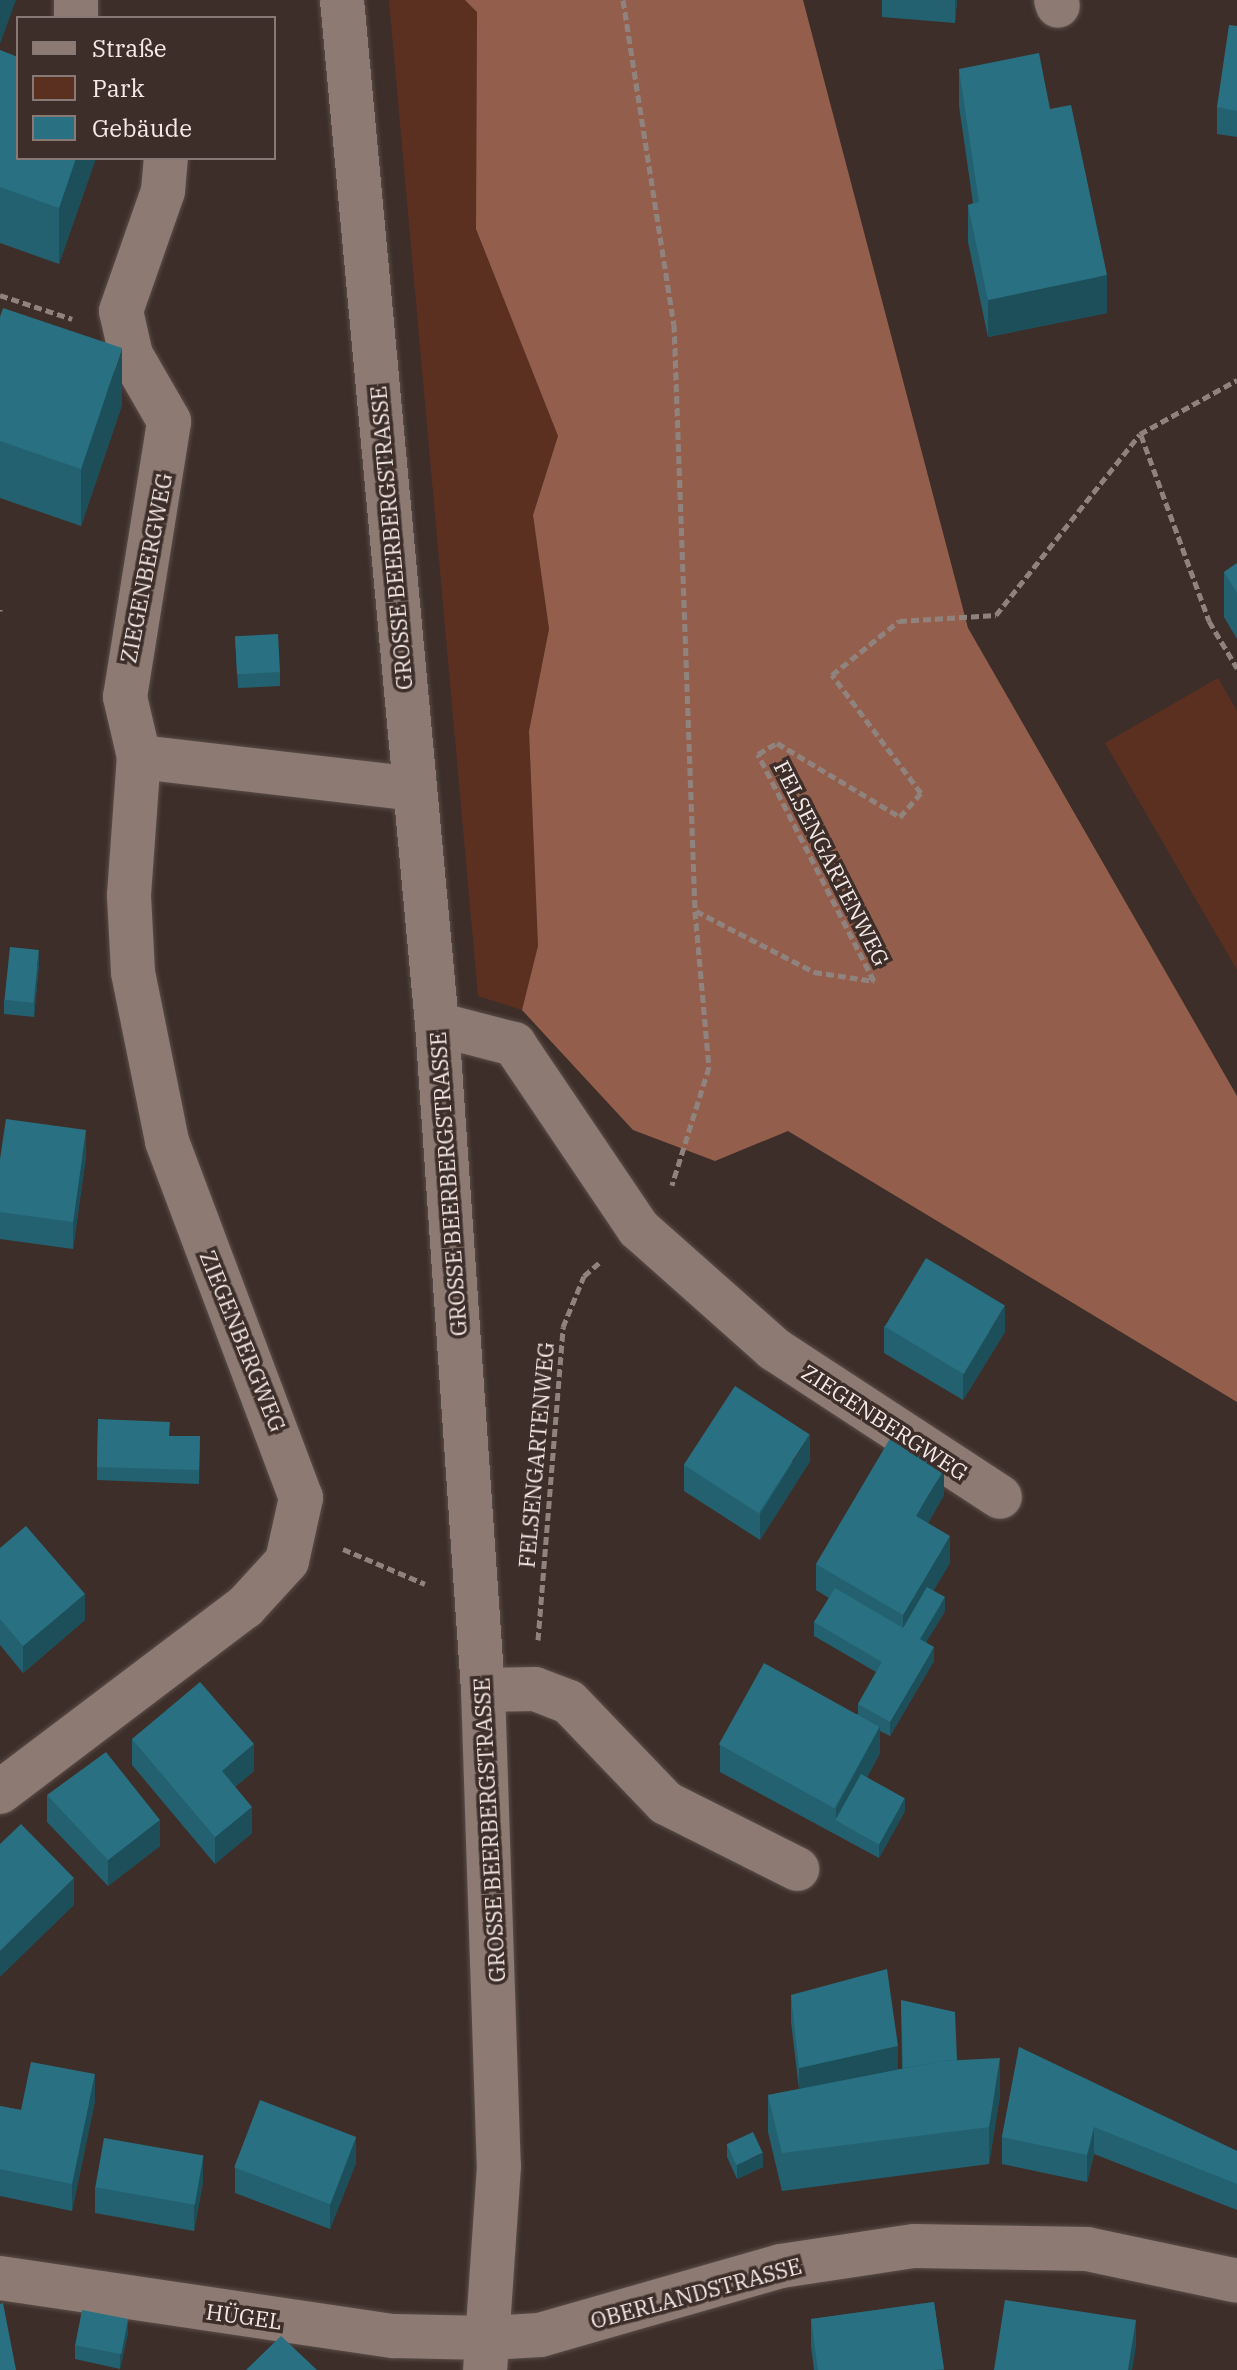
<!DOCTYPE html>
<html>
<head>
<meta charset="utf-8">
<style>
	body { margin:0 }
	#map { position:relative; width:1237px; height:2370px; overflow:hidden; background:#3d2e29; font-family:"IBM Plex Serif",serif }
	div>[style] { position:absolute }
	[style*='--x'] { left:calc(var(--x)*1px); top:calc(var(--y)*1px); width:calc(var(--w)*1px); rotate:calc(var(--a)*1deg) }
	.green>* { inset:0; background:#5c3021 }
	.forest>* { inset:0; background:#935f4c }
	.path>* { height:5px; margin-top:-2.5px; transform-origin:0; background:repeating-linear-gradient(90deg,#90837e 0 8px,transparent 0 12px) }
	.roads { filter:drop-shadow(0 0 2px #5a4d49) drop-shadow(0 0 2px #5a4d49) }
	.minor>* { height:44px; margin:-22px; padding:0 22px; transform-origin:22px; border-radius:22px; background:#8c7a73 }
	.wall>* { inset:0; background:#236170 }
	.shaded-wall>* { inset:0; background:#1d4f5b }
	.building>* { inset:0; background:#297182; transform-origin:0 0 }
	span { translate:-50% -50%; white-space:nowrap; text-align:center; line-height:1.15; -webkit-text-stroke:7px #3d2e29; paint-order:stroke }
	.street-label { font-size:22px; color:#f5eae7 }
	.legend { position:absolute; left:16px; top:16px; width:260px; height:144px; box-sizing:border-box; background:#3d2e29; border:2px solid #877975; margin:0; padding:10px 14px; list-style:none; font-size:24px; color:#f5eae7 }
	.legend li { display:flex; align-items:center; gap:16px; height:40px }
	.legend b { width:40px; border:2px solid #877975 }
</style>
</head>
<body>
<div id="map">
	<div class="green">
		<div style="clip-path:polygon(389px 0,465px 0,477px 11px,476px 229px,558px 436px,533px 515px,549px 629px,529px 731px,538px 947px,522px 1010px,478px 996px)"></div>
		<div style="clip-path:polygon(1218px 678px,1237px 711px,1237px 970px,1105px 743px)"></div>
	</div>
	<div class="forest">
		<div style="clip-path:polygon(465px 0,803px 0,968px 628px,1237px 1096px,1237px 1402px,788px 1131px,715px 1161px,633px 1130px,522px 1010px,538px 946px,529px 731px,549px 629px,533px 515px,558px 436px,476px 229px,477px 12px)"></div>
	</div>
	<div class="path">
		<div style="--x:623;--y:0;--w:328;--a:81.1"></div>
		<div style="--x:674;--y:324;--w:587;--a:87.95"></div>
		<div style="--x:695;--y:911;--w:157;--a:84.9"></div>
		<div style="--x:709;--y:1067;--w:124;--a:107.4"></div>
		<div style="--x:0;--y:295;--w:76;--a:18.4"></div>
		<div style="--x:1141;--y:435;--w:198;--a:69.9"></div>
		<div style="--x:1209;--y:621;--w:55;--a:59.2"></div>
		<div style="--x:0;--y:609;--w:2;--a:90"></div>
		<div style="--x:696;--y:911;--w:133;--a:27.3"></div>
		<div style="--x:814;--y:972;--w:61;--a:8.5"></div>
		<div style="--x:874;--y:981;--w:255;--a:-117.1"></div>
		<div style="--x:758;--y:754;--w:22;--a:-30"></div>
		<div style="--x:777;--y:743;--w:144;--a:31"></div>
		<div style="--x:900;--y:817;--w:32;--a:-49"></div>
		<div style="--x:921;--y:793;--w:148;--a:-127"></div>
		<div style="--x:832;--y:675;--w:86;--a:-38.9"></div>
		<div style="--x:899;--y:621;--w:97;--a:-3.5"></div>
		<div style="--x:996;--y:615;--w:231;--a:-51.5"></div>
		<div style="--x:1140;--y:434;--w:111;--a:-29.1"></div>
		<div style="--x:343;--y:1549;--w:89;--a:23.1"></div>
		<div style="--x:538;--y:1640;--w:314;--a:-85.4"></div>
		<div style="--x:563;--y:1327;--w:55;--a:-67.6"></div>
		<div style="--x:584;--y:1276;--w:21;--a:-41"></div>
	</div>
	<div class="roads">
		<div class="minor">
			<div style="--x:76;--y:0;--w:18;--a:90"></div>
			<div style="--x:342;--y:0;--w:1028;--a:84.7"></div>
			<div style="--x:437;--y:1024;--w:668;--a:86.05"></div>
			<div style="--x:483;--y:1690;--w:476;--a:88.1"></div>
			<div style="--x:499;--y:2166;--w:204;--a:93.9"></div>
			<div style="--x:1056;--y:0;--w:6;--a:72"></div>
			<div style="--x:139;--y:757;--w:277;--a:6.6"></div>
			<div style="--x:437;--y:1024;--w:80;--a:14.6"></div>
			<div style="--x:514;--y:1044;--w:223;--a:56"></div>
			<div style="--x:639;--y:1229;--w:181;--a:41.6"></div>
			<div style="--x:774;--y:1349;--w:270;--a:33.2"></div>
			<div style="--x:483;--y:1690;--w:52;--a:-1.1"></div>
			<div style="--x:535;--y:1689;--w:36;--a:21"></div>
			<div style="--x:569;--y:1702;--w:140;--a:46.2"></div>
			<div style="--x:666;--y:1803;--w:147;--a:26.7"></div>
			<div style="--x:0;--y:1792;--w:307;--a:-37.1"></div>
			<div style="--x:245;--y:1607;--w:62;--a:-47.6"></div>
			<div style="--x:287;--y:1561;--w:65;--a:-77.5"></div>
			<div style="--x:301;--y:1498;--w:381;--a:-110.6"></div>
			<div style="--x:167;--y:1141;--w:172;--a:-101.4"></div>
			<div style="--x:133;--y:972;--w:77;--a:-93"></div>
			<div style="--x:129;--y:895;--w:138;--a:-85.9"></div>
			<div style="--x:139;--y:757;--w:62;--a:-103.1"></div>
			<div style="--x:125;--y:697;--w:279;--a:-80.9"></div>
			<div style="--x:169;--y:421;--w:76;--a:-119.9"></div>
			<div style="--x:131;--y:355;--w:45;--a:-102.8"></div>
			<div style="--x:121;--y:311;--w:127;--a:-70.7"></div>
			<div style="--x:163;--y:191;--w:33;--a:-85"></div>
			<div style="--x:0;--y:2278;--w:398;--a:8.4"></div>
			<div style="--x:394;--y:2336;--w:95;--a:1.2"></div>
			<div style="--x:489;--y:2338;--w:51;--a:-3.4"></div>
			<div style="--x:540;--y:2335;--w:251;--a:-16"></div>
			<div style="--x:781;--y:2266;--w:134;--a:-8.6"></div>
			<div style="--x:914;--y:2246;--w:173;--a:1"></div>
			<div style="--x:1087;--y:2249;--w:153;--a:12"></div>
		</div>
	</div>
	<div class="wall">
		<div style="clip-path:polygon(882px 0,957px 0,955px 23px,882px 17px)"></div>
		<div style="clip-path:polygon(1237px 26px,1237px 137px,1217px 134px,1217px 107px)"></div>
		<div style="clip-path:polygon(0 50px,96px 158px,59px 264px,0 243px)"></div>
		<div style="clip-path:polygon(959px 69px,1050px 109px,1107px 313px,988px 337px,968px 242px,968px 205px,973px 203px,959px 106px)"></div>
		<div style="clip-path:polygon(0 317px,122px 405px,81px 526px,0 498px)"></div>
		<div style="clip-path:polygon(1237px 563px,1237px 639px,1224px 617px,1224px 572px)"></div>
		<div style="clip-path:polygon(235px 636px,280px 672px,280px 686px,238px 688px)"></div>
		<div style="clip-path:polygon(39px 964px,34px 1017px,4px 1014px,4px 1000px)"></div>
		<div style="clip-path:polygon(86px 1156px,73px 1249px,0 1239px,0 1159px)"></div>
		<div style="clip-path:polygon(884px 1326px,1005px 1332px,963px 1400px,884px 1353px)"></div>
		<div style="clip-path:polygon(98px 1419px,170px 1436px,200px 1436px,199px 1484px,97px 1480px)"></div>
		<div style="clip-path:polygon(810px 1461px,760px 1540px,684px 1491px,684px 1465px)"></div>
		<div style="clip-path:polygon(944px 1495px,928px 1523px,950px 1563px,933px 1591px,945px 1611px,926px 1642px,934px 1661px,890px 1736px,880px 1731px,880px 1753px,867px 1777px,905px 1811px,879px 1858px,720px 1772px,720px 1745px,858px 1714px,858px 1704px,876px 1672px,814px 1636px,814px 1622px,829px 1598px,816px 1590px,816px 1564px)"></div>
		<div style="clip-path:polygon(0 1548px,85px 1620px,23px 1673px,0 1645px)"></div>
		<div style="clip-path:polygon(132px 1739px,254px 1771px,235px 1787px,252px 1833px,215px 1864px,132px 1765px)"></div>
		<div style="clip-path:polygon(47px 1795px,160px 1846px,108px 1886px,47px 1822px)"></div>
		<div style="clip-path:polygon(791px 1995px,898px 2069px,902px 2069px,901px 2000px,957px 2060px,1000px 2095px,989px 2164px,782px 2191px,768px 2132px,768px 2095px,799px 2089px,791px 2022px)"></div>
		<div style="clip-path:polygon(1019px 2047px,1237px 2151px,1237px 2210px,1094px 2154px,1087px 2182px,1002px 2164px,1002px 2137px)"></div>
		<div style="clip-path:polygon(95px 2101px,72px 2211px,0 2196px,0 2106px,21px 2110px)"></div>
		<div style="clip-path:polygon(727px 2144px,763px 2167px,737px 2179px,727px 2157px)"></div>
		<div style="clip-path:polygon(356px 2163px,330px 2229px,235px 2193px,235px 2167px)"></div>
		<div style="clip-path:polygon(203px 2182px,194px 2231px,95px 2213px,95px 2187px)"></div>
		<div style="clip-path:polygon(934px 2302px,944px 2370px,814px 2370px,811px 2346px,811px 2319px)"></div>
		<div style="clip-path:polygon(128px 2332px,120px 2369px,75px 2359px,75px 2345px)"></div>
	</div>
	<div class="shaded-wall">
		<div style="clip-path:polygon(0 0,16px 0,0 44px)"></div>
		<div style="clip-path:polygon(955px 0,957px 0,955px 23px)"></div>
		<div style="clip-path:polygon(76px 158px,96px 158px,59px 264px,59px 208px)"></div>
		<div style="clip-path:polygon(1107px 275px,1107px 313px,988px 337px,988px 300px)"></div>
		<div style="clip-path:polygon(122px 348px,122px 405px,81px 526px,81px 469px)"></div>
		<div style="clip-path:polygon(39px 950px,39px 964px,34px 1017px,34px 1003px)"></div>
		<div style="clip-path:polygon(86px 1130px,86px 1156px,73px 1249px,73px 1222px)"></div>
		<div style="clip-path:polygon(1005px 1306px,1005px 1332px,963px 1400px,963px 1374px)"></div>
		<div style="clip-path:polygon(810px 1434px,810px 1461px,760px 1540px,760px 1514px)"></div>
		<div style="clip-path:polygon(944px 1469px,944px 1495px,916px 1543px,916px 1516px)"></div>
		<div style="clip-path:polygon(950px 1536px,950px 1563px,903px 1642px,903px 1615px)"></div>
		<div style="clip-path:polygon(85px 1594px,85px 1620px,23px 1673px,23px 1646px)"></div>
		<div style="clip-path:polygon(945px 1597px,945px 1611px,920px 1653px,920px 1639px)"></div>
		<div style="clip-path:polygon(934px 1647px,934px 1661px,890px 1736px,890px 1722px)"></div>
		<div style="clip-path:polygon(880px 1726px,880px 1753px,842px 1824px,836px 1821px,836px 1808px)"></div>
		<div style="clip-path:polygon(254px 1744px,254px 1771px,222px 1798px,222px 1771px)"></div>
		<div style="clip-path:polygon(905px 1798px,905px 1811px,879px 1858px,879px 1844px)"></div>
		<div style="clip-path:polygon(252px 1807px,252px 1833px,215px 1864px,215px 1837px)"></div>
		<div style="clip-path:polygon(160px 1820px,160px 1846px,108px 1886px,108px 1860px)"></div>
		<div style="clip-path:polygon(74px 1878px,74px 1905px,0 1977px,0 1951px)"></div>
		<div style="clip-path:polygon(898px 2046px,898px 2073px,799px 2094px,799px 2068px)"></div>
		<div style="clip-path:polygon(1000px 2058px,1000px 2095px,989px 2164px,989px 2127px)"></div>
		<div style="clip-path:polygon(95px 2074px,95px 2101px,72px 2211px,72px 2184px)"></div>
		<div style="clip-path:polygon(1094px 2127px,1094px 2154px,1087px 2182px,1087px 2155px)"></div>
		<div style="clip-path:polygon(356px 2136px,356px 2163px,330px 2229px,330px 2203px)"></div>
		<div style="clip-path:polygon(763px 2153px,763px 2167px,737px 2179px,737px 2165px)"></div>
		<div style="clip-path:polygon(203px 2156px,203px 2182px,194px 2231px,194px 2204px)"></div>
		<div style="clip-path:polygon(128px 2319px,128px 2332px,120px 2369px,120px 2355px)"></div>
		<div style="clip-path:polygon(1136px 2320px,1136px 2347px,1132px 2370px,1128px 2370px)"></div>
	</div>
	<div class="building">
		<div style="clip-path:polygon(1229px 25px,1237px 26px,1237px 111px,1217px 107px)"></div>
		<div style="clip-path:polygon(0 50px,18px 57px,18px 158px,76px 158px,59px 208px,0 187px)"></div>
		<div style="clip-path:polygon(1039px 53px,1050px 109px,1071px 105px,1107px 275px,988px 300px,968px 205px,979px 202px,959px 69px)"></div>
		<div style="clip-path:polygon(3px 308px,122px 348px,81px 469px,0 441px,0 317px)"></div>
		<div style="clip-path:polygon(1237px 563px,1237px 593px,1224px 572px)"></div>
		<div style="left:278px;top:634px;width:38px;height:43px;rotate:87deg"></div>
		<div style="left:10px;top:947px;width:29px;height:53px;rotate:6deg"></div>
		<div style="clip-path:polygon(6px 1119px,86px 1130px,73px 1222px,0 1212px,0 1159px)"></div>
		<div style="left:926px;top:1258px;width:92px;height:80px;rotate:31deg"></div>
		<div style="left:735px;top:1386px;width:89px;height:94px;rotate:33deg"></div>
		<div style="clip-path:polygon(98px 1419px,170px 1422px,169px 1436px,200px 1436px,199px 1470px,97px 1467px)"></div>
		<div style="clip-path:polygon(891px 1437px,944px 1469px,916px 1516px,950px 1536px,903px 1615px,816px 1564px)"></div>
		<div style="clip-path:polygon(26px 1526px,85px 1594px,23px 1646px,0 1619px,0 1548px)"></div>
		<div style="clip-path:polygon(927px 1587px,945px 1597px,920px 1639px,934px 1647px,890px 1722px,858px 1704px,882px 1662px,814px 1622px,835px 1588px,903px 1628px)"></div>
		<div style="left:764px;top:1663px;width:132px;height:93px;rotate:29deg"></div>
		<div style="clip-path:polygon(200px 1682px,254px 1744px,222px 1771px,252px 1807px,215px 1837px,132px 1739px)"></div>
		<div style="clip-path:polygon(106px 1752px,160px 1820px,108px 1860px,47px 1795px)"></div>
		<div style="left:861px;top:1774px;width:50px;height:53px;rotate:29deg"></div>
		<div style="clip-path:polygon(21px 1824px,74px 1878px,0 1951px,0 1844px)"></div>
		<div style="clip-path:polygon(887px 1969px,898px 2046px,799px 2068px,791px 1995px)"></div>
		<div style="clip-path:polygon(901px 2000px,955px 2012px,957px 2060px,942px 2061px,903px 2068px)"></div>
		<div style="clip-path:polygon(1019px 2047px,1237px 2151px,1237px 2184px,1094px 2127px,1087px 2155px,1002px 2137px)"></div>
		<div style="clip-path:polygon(1000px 2058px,989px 2127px,782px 2153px,768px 2095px,942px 2061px)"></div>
		<div style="clip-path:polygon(31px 2062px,95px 2074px,72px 2184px,0 2169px,0 2106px,21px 2110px)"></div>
		<div style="left:260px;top:2100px;width:103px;height:72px;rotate:21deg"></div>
		<div style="left:753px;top:2132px;width:23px;height:29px;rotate:65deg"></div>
		<div style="left:104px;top:2138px;width:101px;height:50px;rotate:10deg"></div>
		<div style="clip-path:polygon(1005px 2300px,1136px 2320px,1128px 2370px,994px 2370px)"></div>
		<div style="clip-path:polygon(934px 2302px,944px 2369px,934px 2370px,818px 2370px,811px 2319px)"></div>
		<div style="clip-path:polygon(3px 2303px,16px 2370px,0 2370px,0 2304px)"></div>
		<div style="left:82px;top:2310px;width:47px;height:36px;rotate:11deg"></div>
		<div style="clip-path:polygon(281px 2336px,317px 2370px,246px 2370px)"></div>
	</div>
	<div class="street-label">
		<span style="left:391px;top:538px;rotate:-95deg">GROSSE BEERBERGSTRASSE</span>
		<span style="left:146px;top:568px;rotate:-79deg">ZIEGENBERGWEG</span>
		<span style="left:832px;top:863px;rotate:63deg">FELSENGARTENWEG</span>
		<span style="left:448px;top:1184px;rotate:-94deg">GROSSE BEERBERGSTRASSE</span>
		<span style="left:243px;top:1341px;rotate:68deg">ZIEGENBERGWEG</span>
		<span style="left:885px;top:1422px;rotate:33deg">ZIEGENBERGWEG</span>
		<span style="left:536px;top:1455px;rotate:-85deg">FELSENGARTENWEG</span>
		<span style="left:489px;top:1830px;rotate:-93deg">GROSSE BEERBERGSTRASSE</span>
		<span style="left:696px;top:2293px;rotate:-15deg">OBERLANDSTRASSE</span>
		<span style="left:244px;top:2316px;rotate:8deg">HÜGEL</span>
	</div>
	<ul class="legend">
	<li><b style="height:10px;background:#8c7a73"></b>Straße</li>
	<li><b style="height:22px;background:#5c3021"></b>Park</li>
	<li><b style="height:22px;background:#297182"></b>Gebäude</li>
	</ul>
</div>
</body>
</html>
